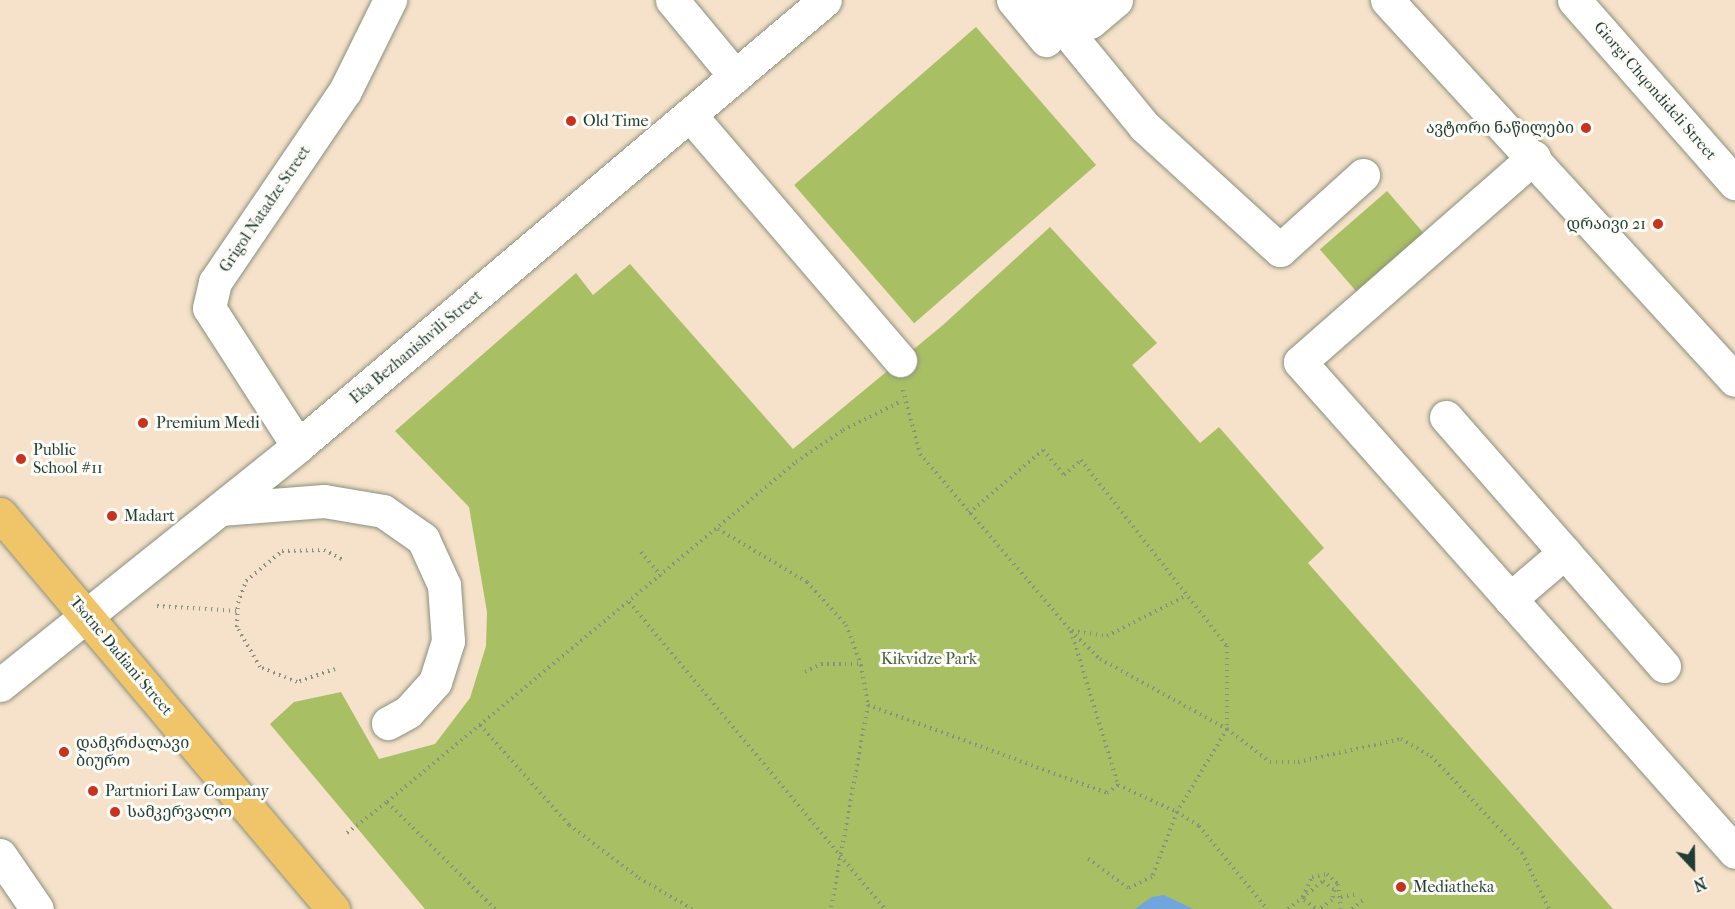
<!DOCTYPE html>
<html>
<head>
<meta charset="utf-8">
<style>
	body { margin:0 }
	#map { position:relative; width:1735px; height:909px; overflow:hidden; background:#f6e2ca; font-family:"IM FELL French Canon","Noto Serif Georgian",serif }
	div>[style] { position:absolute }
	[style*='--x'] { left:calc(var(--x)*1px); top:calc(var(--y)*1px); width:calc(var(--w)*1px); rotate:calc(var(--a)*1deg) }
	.green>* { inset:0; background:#a9bf63; transform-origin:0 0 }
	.water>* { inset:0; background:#70a5dd }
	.path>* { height:4px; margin-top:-2px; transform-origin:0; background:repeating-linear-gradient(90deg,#8a907f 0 1.5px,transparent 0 6px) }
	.roads { filter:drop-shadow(0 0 2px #8a907f) drop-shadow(0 0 2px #8a907f) }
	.minor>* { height:33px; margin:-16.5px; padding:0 16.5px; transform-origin:16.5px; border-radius:16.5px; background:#fff }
	.major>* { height:33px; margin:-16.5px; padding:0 16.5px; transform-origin:16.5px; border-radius:16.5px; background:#f0c469 }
	.path-bridge>* { height:4px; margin-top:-2px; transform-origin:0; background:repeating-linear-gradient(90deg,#8a907f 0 1.5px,transparent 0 6px) }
	.dots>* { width:16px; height:16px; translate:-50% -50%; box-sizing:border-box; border:3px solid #fdfcf7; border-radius:50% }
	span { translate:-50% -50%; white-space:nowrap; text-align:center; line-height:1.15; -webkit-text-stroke:6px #fdfcf7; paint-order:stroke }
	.street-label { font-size:16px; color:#1f3d34 }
	.poi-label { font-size:16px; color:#1f3d34 }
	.left { translate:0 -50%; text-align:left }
	.right { translate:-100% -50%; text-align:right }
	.park-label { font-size:16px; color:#425e40 }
	.north { position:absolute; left:1663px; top:837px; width:60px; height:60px; -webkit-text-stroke:4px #fdfcf7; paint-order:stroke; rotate:158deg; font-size:16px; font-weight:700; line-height:24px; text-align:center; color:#1f3d34 }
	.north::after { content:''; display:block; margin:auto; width:21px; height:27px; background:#1f3d34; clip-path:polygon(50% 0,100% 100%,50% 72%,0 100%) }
</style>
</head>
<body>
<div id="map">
	<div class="green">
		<div style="left:976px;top:27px;width:183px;height:241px;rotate:49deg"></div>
		<div style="left:1387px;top:191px;width:57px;height:89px;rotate:49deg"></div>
		<div style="clip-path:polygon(1050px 227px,1157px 343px,1132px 365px,1200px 443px,1219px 427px,1324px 548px,1308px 563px,1613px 909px,425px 909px,270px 724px,294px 702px,341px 692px,379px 759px,435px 744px,470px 698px,486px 646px,487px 612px,469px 507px,395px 431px,576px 273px,593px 295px,630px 264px,793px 449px,943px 325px)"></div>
	</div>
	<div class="water">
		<div style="clip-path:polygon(1164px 895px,1193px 909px,1135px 909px,1152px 897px)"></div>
	</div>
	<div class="path">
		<div style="--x:903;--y:390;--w:66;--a:75.1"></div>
		<div style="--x:920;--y:454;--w:233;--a:49.5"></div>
		<div style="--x:1071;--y:631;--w:161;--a:73"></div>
		<div style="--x:969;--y:513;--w:97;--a:-40.4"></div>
		<div style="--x:1043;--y:450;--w:33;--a:50"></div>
		<div style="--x:1064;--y:475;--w:23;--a:-41"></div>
		<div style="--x:1081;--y:460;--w:236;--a:51.9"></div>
		<div style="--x:1227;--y:646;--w:83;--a:90"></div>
		<div style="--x:1227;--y:729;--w:97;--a:121.1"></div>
		<div style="--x:1177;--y:812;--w:70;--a:111"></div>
		<div style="--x:1152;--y:877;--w:26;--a:155"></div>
		<div style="--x:1128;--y:888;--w:52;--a:-143.6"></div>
		<div style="--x:718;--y:529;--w:104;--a:30.8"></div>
		<div style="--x:807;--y:582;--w:58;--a:47.8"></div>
		<div style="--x:846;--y:625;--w:43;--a:69.4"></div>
		<div style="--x:861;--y:665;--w:41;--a:80.1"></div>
		<div style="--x:868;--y:705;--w:207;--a:100.3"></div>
		<div style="--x:641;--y:552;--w:31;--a:50"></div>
		<div style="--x:629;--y:602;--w:400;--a:50.2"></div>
		<div style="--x:157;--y:606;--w:81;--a:3.5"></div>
		<div style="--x:1071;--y:631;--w:40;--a:44"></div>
		<div style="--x:1100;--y:659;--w:145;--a:28.9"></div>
		<div style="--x:1227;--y:729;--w:54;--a:37.5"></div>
		<div style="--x:1270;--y:762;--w:28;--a:0"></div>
		<div style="--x:1298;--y:762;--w:106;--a:-12.6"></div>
		<div style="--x:1401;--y:739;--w:34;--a:30"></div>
		<div style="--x:1431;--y:756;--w:133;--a:46.8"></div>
		<div style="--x:1522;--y:853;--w:62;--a:64.3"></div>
		<div style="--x:1072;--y:631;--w:35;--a:8"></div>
		<div style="--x:1107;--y:636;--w:90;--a:-27.1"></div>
		<div style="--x:335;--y:669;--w:40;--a:161.1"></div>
		<div style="--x:297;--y:682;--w:40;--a:-158"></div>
		<div style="--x:260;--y:667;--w:46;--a:-119.9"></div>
		<div style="--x:237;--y:627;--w:24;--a:-88"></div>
		<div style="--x:238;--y:603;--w:23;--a:-70"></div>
		<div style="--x:246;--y:581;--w:47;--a:-39.8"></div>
		<div style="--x:282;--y:551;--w:42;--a:-1.4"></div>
		<div style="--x:324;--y:550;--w:22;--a:27"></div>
		<div style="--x:805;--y:672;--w:18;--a:-27"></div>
		<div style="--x:821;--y:664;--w:39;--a:0"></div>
		<div style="--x:868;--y:705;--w:255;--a:20.2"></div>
		<div style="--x:1107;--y:793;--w:14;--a:-36"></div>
		<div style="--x:1118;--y:785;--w:65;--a:24.6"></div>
		<div style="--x:1177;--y:812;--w:26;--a:32"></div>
		<div style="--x:1199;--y:826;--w:107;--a:50.7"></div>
		<div style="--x:480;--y:725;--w:134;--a:48.3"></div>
		<div style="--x:569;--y:825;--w:88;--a:37.1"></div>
		<div style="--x:639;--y:878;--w:61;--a:30.3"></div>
		<div style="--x:347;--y:833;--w:51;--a:-37.8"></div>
		<div style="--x:1303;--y:897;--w:22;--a:-66"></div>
		<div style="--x:1312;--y:877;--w:15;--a:-11"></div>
		<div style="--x:1327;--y:874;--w:15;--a:42"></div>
		<div style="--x:1338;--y:884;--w:25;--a:83"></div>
		<div style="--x:1341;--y:897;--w:17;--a:-10"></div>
		<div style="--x:1304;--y:900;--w:16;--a:35"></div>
		<div style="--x:495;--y:909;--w:152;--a:-135.3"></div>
		<div style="--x:387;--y:802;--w:532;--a:-39.74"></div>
		<div style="--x:796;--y:462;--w:57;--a:-34.2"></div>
		<div style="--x:843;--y:430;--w:66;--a:-26.2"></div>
		<div style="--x:1288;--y:909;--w:45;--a:-38.7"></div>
		<div style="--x:1323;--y:881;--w:14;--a:39"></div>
		<div style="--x:1334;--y:890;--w:10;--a:101"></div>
		<div style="--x:1332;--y:900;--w:16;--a:145"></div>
		<div style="--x:1352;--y:909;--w:14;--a:-39"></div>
	</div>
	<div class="roads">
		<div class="minor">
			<div style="--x:672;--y:0;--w:99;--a:50.3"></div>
			<div style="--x:1013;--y:0;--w:52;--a:50.5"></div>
			<div style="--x:1041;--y:0;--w:163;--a:50.7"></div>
			<div style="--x:1144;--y:126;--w:184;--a:42.4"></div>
			<div style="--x:1280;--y:250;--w:112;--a:-42.1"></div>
			<div style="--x:1072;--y:0;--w:28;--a:51"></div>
			<div style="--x:1090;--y:22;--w:34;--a:-40"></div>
			<div style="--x:1387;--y:0;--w:515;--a:47.52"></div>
			<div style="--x:1574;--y:0;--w:244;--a:48.7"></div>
			<div style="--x:690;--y:115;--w:323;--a:49.4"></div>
			<div style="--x:1534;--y:157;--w:311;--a:138.8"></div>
			<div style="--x:1300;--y:362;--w:655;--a:48.4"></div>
			<div style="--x:1446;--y:417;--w:331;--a:48.8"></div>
			<div style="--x:298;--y:446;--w:164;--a:-122.8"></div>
			<div style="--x:209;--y:308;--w:27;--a:-77"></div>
			<div style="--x:215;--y:282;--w:231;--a:-55.8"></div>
			<div style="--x:345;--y:91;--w:102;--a:-63.7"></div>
			<div style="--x:220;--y:509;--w:104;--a:-4.4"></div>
			<div style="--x:324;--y:501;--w:60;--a:9.6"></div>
			<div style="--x:383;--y:511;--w:49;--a:35"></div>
			<div style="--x:423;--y:539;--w:51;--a:65.5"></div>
			<div style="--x:444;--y:585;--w:56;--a:85.9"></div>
			<div style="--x:448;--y:641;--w:43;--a:107.6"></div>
			<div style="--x:435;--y:682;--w:40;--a:132"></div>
			<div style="--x:408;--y:712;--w:23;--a:151"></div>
			<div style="--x:1510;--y:599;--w:72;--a:-40.5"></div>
			<div style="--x:0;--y:685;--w:382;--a:-38.7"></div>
			<div style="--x:298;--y:446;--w:690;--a:-40.24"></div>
			<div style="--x:0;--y:855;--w:65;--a:55.6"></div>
		</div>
		<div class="major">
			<div style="--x:0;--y:514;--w:517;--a:49.87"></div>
		</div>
	</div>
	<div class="path-bridge">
		<div style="--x:1303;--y:897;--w:3;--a:72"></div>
	</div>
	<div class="dots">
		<div style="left:571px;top:121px;background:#c8321e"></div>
		<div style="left:1586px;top:128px;background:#c8321e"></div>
		<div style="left:1658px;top:224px;background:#c8321e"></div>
		<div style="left:143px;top:423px;background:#c8321e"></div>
		<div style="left:21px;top:459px;background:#c8321e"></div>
		<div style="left:112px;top:516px;background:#c8321e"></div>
		<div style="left:64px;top:752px;background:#c8321e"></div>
		<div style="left:93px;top:791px;background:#c8321e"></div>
		<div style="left:115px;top:812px;background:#c8321e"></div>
		<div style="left:1401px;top:887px;background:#c8321e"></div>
	</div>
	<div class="street-label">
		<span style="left:1655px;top:91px;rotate:49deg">Giorgi Chqondideli Street</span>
		<span style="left:265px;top:209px;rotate:-56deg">Grigol Natadze Street</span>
		<span style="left:416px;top:347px;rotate:-40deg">Eka Bezhanishvili Street</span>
		<span style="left:121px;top:656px;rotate:50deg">Tsotne Dadiani Street</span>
	</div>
	<div class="poi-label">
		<span class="left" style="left:583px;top:121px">Old Time</span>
		<span class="right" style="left:1574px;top:128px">ავტორი ნაწილები</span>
		<span class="right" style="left:1646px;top:224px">დრაივი 21</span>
		<span class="left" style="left:156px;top:423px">Premium Medi</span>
		<span class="left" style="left:33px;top:459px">Public<br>School #11</span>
		<span class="left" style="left:124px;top:516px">Madart</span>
		<span class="left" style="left:76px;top:752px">დამკრძალავი<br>ბიურო</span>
		<span class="left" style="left:105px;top:791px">Partniori Law Company</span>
		<span class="left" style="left:127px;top:812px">სამკერვალო</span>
		<span class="left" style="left:1413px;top:887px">Mediatheka</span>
	</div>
	<div class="park-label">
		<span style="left:929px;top:659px">Kikvidze Park</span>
	</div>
	<div class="north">N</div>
</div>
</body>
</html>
